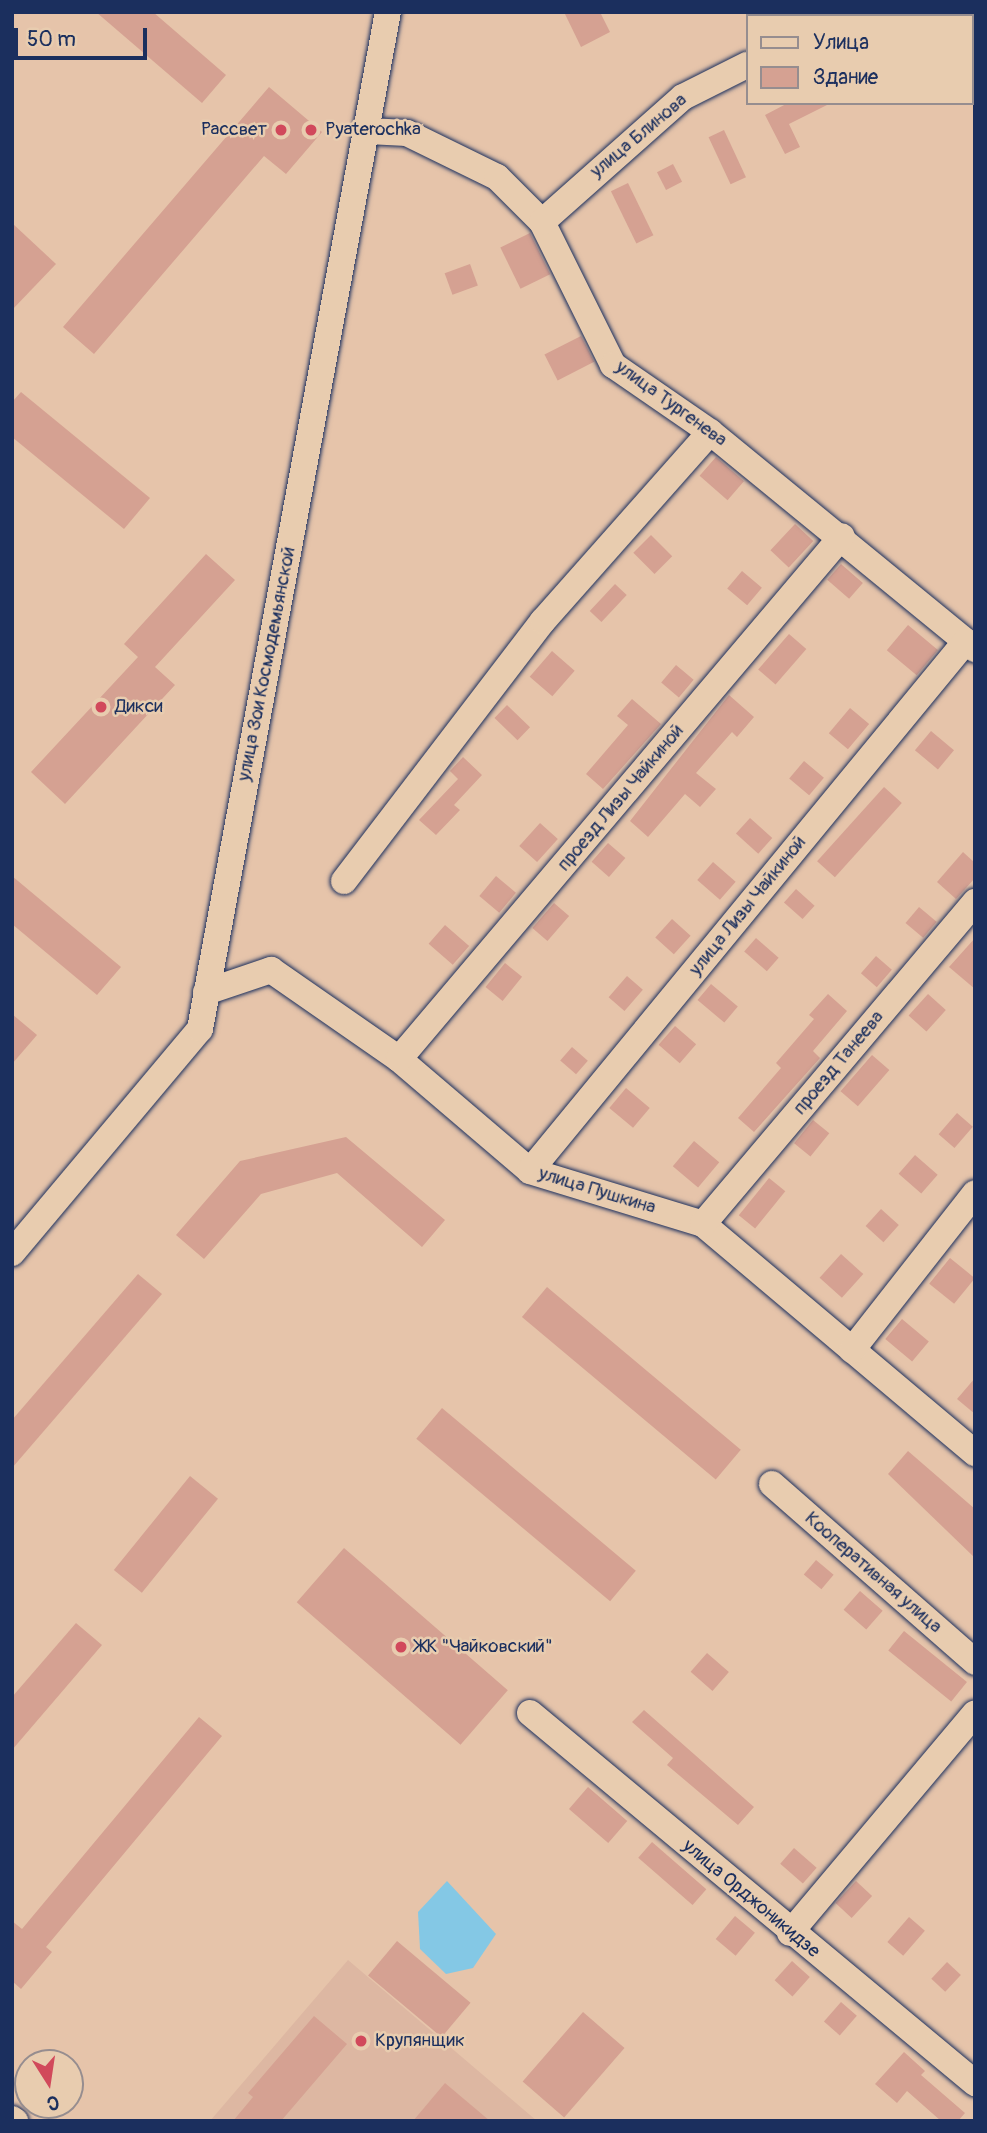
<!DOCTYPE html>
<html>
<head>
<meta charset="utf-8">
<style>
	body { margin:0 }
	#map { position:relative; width:987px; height:2133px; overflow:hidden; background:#e6c4aa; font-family:Pangolin,sans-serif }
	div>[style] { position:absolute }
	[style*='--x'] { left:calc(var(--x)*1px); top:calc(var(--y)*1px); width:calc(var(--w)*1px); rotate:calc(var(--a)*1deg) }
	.built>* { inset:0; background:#ddb7a2 }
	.water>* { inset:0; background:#84c8e5 }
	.building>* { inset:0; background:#d5a192; transform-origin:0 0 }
	.roads { filter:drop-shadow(0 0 2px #1b2f5e) drop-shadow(0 0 2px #1b2f5e) }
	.minor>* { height:26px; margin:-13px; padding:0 13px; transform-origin:13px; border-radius:13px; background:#e8ccaf }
	.dots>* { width:19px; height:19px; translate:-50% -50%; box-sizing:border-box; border:4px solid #e8ccaf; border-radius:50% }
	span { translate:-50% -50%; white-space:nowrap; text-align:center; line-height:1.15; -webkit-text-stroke:5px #e8ccaf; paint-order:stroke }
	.poi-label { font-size:19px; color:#1b2f5e }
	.right { translate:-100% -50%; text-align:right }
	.left { translate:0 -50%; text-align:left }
	.street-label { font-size:19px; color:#1b2f5e }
	.frame { position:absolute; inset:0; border:14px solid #1b2f5e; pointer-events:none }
	.legend { position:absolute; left:746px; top:14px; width:228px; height:91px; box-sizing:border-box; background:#e8ccaf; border:2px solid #968d8f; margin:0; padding:9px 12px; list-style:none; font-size:21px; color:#1b2f5e }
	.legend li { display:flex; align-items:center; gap:14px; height:35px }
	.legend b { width:35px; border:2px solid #968d8f }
	.north { position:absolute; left:14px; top:2049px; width:70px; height:70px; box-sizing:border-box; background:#e8ccaf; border:2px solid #968d8f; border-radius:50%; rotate:168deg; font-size:19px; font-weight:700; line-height:28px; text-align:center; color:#1b2f5e }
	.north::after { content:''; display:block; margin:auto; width:24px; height:32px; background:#d1495b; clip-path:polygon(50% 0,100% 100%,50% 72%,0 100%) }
	.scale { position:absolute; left:14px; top:28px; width:133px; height:32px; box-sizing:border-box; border:4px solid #1b2f5e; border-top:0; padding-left:9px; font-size:21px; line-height:24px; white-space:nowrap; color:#1b2f5e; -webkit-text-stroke:5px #e8ccaf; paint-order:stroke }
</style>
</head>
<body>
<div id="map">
	<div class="built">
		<div style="clip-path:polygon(348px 1960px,537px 2121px,210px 2121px)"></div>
	</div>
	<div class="water">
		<div style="clip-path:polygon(447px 1881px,496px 1934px,473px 1968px,446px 1974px,420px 1949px,418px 1912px)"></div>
	</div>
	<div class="building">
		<div style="clip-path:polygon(96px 12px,153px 12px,226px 75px,202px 103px)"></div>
		<div style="clip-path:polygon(564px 12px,600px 12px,610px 32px,581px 47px)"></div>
		<div style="clip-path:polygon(269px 87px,322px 132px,286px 174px,264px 156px,94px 354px,63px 327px)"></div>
		<div style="clip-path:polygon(788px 103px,831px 103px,789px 124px,800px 147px,785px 154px,765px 115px)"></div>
		<div style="left:724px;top:130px;width:52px;height:17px;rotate:65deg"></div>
		<div style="left:673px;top:164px;width:20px;height:18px;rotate:63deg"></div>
		<div style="left:628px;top:183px;width:58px;height:19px;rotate:64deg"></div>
		<div style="clip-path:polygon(12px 223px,56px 264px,12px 310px)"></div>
		<div style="left:530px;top:233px;width:46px;height:33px;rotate:64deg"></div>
		<div style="left:470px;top:264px;width:23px;height:27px;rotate:70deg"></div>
		<div style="left:581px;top:336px;width:29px;height:41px;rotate:63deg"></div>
		<div style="clip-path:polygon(21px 392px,150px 498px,124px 529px,12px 437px,12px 402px)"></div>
		<div style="left:716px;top:457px;width:37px;height:25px;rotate:41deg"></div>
		<div style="left:795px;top:524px;width:25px;height:36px;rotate:43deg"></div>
		<div style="left:651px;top:535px;width:30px;height:25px;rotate:45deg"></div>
		<div style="clip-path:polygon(206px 554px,235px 580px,155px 667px,175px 685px,65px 804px,31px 772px,138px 657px,124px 644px)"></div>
		<div style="left:841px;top:564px;width:29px;height:21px;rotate:41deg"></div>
		<div style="left:742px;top:571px;width:26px;height:23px;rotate:40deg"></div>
		<div style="left:615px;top:584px;width:16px;height:37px;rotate:43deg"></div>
		<div style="left:908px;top:625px;width:39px;height:33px;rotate:40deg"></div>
		<div style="left:789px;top:634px;width:23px;height:47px;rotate:41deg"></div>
		<div style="left:552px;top:651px;width:30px;height:34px;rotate:41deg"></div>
		<div style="left:676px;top:665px;width:23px;height:23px;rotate:40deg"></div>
		<div style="clip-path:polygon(729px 695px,754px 717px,737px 737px,732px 732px,696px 773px,716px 789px,700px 807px,685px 794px,648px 837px,630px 821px)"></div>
		<div style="clip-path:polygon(632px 699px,661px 724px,603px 789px,586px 774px,628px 725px,617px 716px)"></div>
		<div style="left:507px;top:705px;width:32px;height:18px;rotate:44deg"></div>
		<div style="left:850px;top:708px;width:25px;height:33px;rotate:40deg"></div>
		<div style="left:931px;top:731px;width:30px;height:25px;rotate:40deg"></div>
		<div style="clip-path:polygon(463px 757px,482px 775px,454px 805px,460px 810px,436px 835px,419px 820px,458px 779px,450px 771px)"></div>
		<div style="left:804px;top:761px;width:26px;height:23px;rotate:40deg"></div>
		<div style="left:884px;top:787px;width:24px;height:100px;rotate:42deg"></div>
		<div style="left:750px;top:818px;width:30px;height:21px;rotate:42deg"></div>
		<div style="left:540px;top:823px;width:24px;height:31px;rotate:42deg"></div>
		<div style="left:608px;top:843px;width:23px;height:25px;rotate:41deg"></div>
		<div style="clip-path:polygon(963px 852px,975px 863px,975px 878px,956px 899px,937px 882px)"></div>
		<div style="left:713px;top:862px;width:30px;height:24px;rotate:41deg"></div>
		<div style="clip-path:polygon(12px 876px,121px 967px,97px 995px,12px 924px)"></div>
		<div style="left:496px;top:876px;width:26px;height:26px;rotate:40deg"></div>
		<div style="left:796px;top:889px;width:25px;height:18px;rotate:42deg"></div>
		<div style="left:554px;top:903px;width:20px;height:33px;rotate:41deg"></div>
		<div style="left:919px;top:907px;width:23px;height:21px;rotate:40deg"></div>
		<div style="left:672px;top:919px;width:25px;height:25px;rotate:42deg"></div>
		<div style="left:445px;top:925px;width:32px;height:25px;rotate:41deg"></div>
		<div style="left:756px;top:938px;width:30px;height:18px;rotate:41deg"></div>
		<div style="clip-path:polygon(975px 938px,975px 989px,949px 967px)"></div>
		<div style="left:876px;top:956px;width:21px;height:23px;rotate:41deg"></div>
		<div style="left:505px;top:963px;width:22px;height:31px;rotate:39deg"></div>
		<div style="left:627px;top:976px;width:21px;height:28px;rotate:41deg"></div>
		<div style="left:711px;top:984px;width:35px;height:21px;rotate:40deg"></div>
		<div style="clip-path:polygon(828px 994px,847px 1011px,813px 1051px,820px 1058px,754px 1132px,738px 1118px,781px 1068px,776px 1063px,814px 1019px,809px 1015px)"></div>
		<div style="left:928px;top:994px;width:24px;height:29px;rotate:42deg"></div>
		<div style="clip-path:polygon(12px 1014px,37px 1035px,12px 1064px)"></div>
		<div style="left:675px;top:1026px;width:28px;height:25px;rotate:41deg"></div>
		<div style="left:572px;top:1047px;width:21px;height:18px;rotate:41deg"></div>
		<div style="left:872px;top:1055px;width:23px;height:48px;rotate:41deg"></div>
		<div style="left:626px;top:1088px;width:31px;height:26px;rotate:40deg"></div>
		<div style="left:957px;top:1113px;width:21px;height:28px;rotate:41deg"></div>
		<div style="left:813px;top:1120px;width:21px;height:30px;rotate:39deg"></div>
		<div style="clip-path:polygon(346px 1137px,445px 1220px,422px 1247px,337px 1173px,261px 1194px,204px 1259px,176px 1235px,240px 1161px)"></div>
		<div style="left:694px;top:1141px;width:33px;height:33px;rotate:40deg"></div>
		<div style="left:915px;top:1155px;width:30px;height:25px;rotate:41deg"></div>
		<div style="left:769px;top:1178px;width:21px;height:48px;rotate:39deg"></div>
		<div style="left:881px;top:1209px;width:24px;height:23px;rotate:42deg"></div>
		<div style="left:841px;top:1254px;width:30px;height:32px;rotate:42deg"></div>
		<div style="left:950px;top:1258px;width:32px;height:33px;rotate:39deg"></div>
		<div style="clip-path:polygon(138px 1274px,162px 1294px,12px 1468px,12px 1420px)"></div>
		<div style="left:547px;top:1287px;width:253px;height:39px;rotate:40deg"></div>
		<div style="left:902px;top:1319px;width:35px;height:26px;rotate:40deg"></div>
		<div style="clip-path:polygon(975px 1378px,975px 1414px,957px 1399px)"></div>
		<div style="left:442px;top:1408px;width:253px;height:40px;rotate:40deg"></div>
		<div style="clip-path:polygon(908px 1451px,975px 1509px,975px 1558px,888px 1474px)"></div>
		<div style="left:190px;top:1476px;width:36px;height:121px;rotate:39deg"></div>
		<div style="left:344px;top:1548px;width:217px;height:72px;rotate:41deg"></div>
		<div style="left:816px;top:1560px;width:23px;height:19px;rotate:40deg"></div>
		<div style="left:860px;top:1591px;width:30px;height:25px;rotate:41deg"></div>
		<div style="clip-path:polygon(76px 1623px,102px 1645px,12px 1750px,12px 1697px)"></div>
		<div style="left:904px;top:1631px;width:81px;height:25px;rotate:39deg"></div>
		<div style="left:707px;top:1653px;width:29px;height:25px;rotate:41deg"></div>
		<div style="clip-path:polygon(644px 1710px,754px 1807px,738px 1825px,667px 1765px,673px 1758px,632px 1722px)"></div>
		<div style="clip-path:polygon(199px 1717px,222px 1736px,46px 1947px,52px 1952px,21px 1989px,12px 1981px,12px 1921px,22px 1929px)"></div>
		<div style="left:588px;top:1787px;width:52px;height:29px;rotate:41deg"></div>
		<div style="left:652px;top:1842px;width:72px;height:21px;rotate:41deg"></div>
		<div style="left:794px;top:1848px;width:30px;height:21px;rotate:41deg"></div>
		<div style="left:856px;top:1881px;width:22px;height:30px;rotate:43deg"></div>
		<div style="left:735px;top:1916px;width:26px;height:30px;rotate:40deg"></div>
		<div style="left:909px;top:1917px;width:21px;height:33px;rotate:41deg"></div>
		<div style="left:397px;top:1941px;width:96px;height:45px;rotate:40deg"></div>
		<div style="left:792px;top:1961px;width:24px;height:26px;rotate:42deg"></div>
		<div style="left:947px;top:1962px;width:19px;height:23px;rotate:43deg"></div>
		<div style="left:841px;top:2002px;width:21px;height:26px;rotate:41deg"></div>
		<div style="left:583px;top:2012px;width:55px;height:92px;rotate:41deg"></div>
		<div style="clip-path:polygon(314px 2016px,347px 2044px,281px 2121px,233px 2121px,253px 2097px,248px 2093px)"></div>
		<div style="clip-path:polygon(904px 2052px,925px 2071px,921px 2075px,965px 2113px,958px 2121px,941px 2121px,907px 2091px,897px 2103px,875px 2084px)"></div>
		<div style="clip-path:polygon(445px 2083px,490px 2121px,413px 2121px)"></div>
	</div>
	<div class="roads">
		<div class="minor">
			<div style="--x:846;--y:16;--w:8;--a:-30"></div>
			<div style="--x:368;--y:131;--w:39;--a:3"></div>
			<div style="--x:407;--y:133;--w:100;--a:26.1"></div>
			<div style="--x:497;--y:177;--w:64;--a:45"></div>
			<div style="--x:542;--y:222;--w:160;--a:63.6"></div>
			<div style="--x:613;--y:365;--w:118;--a:34.6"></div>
			<div style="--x:710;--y:432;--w:343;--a:39.3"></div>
			<div style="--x:542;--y:222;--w:188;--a:-41.6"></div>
			<div style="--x:683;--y:97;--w:72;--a:-26.6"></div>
			<div style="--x:344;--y:881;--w:327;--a:-52.6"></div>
			<div style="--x:543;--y:621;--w:252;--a:-48.5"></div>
			<div style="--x:206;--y:992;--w:69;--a:-18.7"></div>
			<div style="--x:271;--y:970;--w:156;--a:34.8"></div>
			<div style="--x:399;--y:1059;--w:172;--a:40.5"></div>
			<div style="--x:530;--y:1171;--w:181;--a:17"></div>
			<div style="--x:703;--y:1224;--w:356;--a:40.1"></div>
			<div style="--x:399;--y:1059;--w:685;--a:-49.73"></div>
			<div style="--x:530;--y:1171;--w:686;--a:-50.56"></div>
			<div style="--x:703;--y:1224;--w:422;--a:-49.8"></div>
			<div style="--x:12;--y:1253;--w:292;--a:-50"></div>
			<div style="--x:200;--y:1029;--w:1034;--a:-79.53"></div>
			<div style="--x:852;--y:1350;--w:199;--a:-51.9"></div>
			<div style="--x:772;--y:1484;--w:270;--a:41.2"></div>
			<div style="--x:530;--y:1713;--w:579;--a:39.74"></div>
			<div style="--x:790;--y:1933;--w:287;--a:-49.9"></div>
			<div style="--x:12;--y:2119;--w:4;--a:34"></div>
		</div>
	</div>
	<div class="dots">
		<div style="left:281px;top:130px;background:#d1495b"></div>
		<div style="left:311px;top:130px;background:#d1495b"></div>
		<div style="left:101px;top:707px;background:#d1495b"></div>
		<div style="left:401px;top:1647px;background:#d1495b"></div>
		<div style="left:361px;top:2041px;background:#d1495b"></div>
	</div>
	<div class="poi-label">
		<span class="right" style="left:267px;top:130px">Рассвет</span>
		<span class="left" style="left:325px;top:130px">Pyaterochka</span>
		<span class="left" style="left:115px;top:707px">Дикси</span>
		<span class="left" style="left:415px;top:1647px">ЖК "Чайковский"</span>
		<span class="left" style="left:375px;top:2041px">Крупянщик</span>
	</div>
	<div class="street-label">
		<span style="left:639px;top:136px;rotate:-40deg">улица Блинова</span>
		<span style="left:671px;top:404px;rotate:36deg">улица Тургенева</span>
		<span style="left:267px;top:664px;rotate:-79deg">улица Зои Космодемьянской</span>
		<span style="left:621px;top:798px;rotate:-50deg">проезд Лизы Чайкиной</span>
		<span style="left:748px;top:906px;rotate:-51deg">улица Лизы Чайкиной</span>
		<span style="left:839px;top:1063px;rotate:-50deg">проезд Танеева</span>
		<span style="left:597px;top:1191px;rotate:17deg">улица Пушкина</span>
		<span style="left:873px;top:1573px;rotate:41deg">Кооперативная улица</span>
		<span style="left:751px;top:1899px;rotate:40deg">улица Орджоникидзе</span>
	</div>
	<div class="frame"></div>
	<ul class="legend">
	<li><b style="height:9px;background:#e8ccaf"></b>Улица</li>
	<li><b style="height:19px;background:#d5a192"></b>Здание</li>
	</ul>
	<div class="north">С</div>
	<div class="scale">50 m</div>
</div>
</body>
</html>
